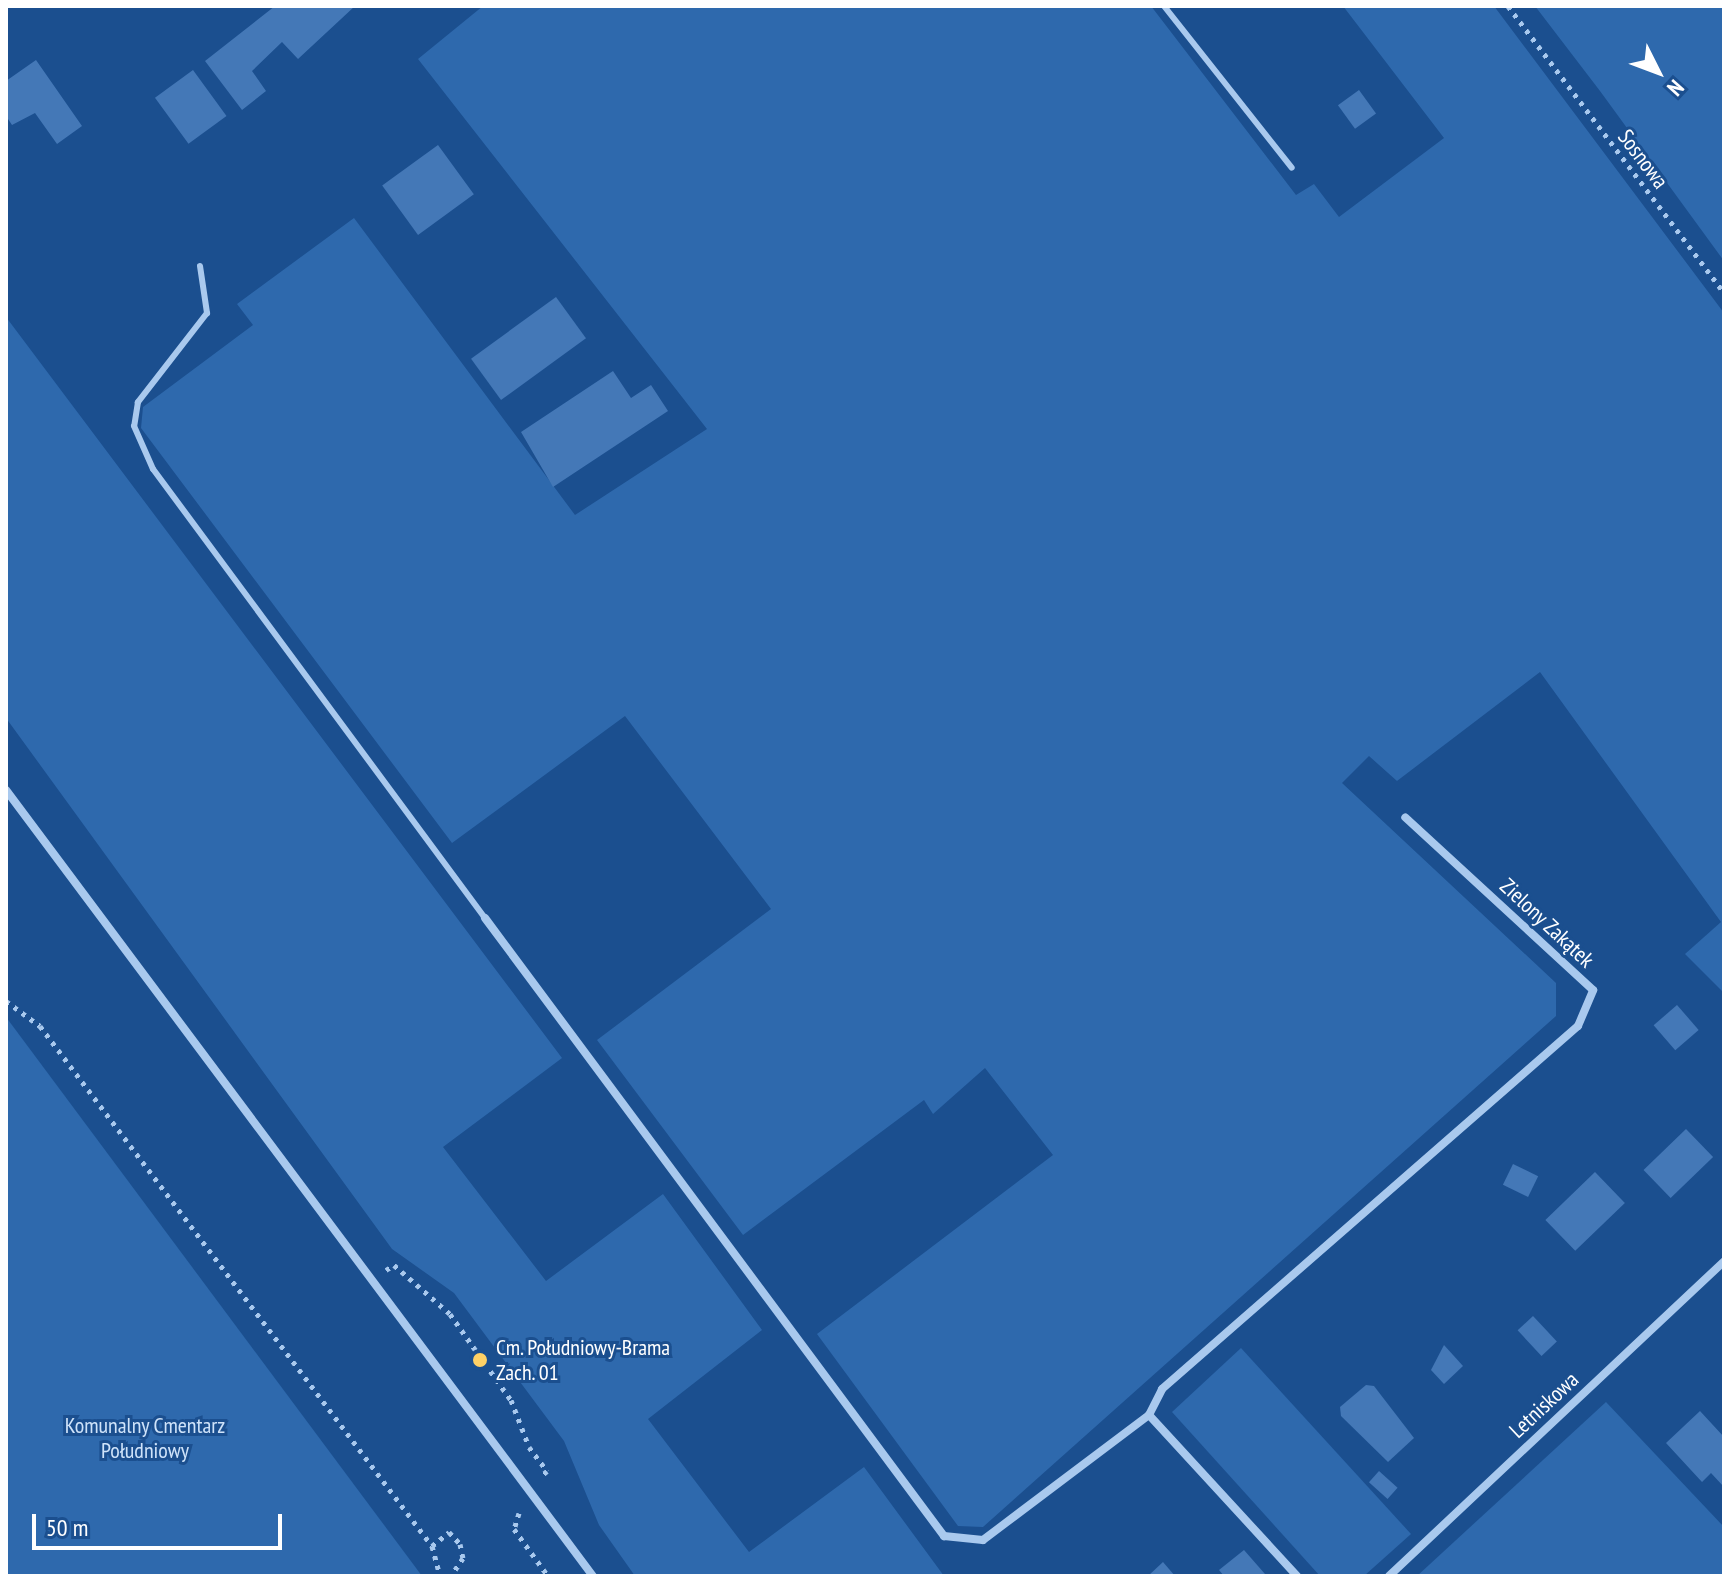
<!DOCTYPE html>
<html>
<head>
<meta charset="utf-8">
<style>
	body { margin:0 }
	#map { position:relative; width:1730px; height:1582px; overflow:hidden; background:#1b4f8f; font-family:"PT Sans Narrow",sans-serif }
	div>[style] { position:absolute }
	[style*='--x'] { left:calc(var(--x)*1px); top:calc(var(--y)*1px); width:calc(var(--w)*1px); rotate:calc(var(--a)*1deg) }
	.green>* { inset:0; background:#2e69ad }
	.building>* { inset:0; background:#4478b7; transform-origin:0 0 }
	.path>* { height:5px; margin-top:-2.5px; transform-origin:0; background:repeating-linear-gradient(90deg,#a9c9ee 0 4px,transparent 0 10px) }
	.service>* { height:6px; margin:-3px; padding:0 3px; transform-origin:3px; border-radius:3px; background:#a9c9ee }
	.minor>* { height:8px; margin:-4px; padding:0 4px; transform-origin:4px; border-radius:4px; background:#a9c9ee }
	.dots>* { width:22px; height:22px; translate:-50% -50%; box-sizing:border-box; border:4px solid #1b4f8f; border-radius:50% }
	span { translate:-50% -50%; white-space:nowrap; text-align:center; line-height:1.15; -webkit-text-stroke:6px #1b4f8f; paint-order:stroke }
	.street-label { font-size:22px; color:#fff }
	.poi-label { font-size:22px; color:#fff }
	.left { translate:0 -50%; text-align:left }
	.park-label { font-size:22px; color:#cfe3fa }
	.frame { position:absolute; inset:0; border:8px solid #fff; pointer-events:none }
	.north { position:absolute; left:1618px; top:32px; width:80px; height:80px; -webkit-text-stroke:6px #1b4f8f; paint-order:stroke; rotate:132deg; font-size:22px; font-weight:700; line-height:32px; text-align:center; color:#fff }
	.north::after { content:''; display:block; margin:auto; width:28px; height:36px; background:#fff; clip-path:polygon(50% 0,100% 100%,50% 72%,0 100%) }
	.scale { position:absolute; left:32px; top:1514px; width:250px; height:36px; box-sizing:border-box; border:4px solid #fff; border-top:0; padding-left:10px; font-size:24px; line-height:28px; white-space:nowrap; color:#fff; -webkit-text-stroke:6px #1b4f8f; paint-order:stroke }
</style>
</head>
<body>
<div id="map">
	<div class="green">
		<div style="clip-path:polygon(483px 6px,1151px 6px,1296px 195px,1314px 184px,1339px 217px,1444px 138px,1343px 6px,1494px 6px,1724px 313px,1724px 993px,1685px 954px,1721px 922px,1540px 672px,1397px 781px,1369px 756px,1342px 783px,1556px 983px,1556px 1016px,983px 1527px,958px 1526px,817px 1334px,1053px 1155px,985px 1068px,933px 1114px,924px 1100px,743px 1235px,597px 1040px,771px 909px,625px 716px,452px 843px,141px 428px,143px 407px,253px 325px,237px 304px,354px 218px,575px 515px,707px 429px,418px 59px)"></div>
		<div style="clip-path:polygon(1535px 6px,1724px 6px,1724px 261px,1600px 91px)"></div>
		<div style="clip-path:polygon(6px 317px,562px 1058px,443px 1147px,546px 1281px,663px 1194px,762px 1330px,648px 1419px,749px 1552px,864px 1467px,944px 1576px,635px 1576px,599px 1525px,564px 1441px,454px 1293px,392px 1249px,6px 718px)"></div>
		<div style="clip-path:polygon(6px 1017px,422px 1576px,6px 1576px)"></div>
		<div style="clip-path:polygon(1241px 1348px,1411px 1534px,1364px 1576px,1320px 1576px,1172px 1412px)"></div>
		<div style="clip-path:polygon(1606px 1402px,1724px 1527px,1724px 1576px,1417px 1576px)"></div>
	</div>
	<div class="building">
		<div style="clip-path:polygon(275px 6px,355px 6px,298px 59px,282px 42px,252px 71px,266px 91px,242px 110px,205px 61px)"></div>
		<div style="clip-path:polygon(36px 60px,82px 126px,57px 144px,35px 113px,12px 125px,6px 116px,6px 81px)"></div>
		<div style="left:193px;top:70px;width:57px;height:47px;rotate:54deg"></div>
		<div style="left:1359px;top:90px;width:29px;height:26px;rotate:54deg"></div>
		<div style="left:438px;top:145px;width:61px;height:69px;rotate:54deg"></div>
		<div style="left:556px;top:297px;width:51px;height:105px;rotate:54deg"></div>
		<div style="clip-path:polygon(613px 371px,631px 398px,651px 385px,668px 411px,553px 487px,521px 432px)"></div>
		<div style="left:1677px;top:1005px;width:33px;height:31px;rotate:49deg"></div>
		<div style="left:1686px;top:1129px;width:39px;height:59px;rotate:46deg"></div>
		<div style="left:1513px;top:1164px;width:28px;height:23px;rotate:26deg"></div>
		<div style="left:1595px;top:1172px;width:43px;height:69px;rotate:46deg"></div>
		<div style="left:1533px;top:1316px;width:35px;height:21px;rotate:47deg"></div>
		<div style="clip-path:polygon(1444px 1345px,1463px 1366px,1444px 1384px,1431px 1370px)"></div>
		<div style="clip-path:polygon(1366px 1385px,1374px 1386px,1414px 1438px,1388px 1462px,1341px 1416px,1340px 1407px)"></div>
		<div style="clip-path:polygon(1700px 1411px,1724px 1437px,1724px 1487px,1711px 1473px,1702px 1482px,1666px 1443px)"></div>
		<div style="left:1379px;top:1471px;width:25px;height:15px;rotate:42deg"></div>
		<div style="clip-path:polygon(1244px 1550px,1265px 1574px,1224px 1576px,1219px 1570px)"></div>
		<div style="clip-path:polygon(1163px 1562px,1175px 1576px,1148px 1576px)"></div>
	</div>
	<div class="path">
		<div style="--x:1508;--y:6;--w:359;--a:53"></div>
		<div style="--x:6;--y:1001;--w:42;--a:36.3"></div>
		<div style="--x:40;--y:1026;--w:651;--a:52.99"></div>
		<div style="--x:432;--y:1546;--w:31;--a:75"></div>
		<div style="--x:386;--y:1270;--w:9;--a:-32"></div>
		<div style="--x:394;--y:1265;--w:74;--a:41.2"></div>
		<div style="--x:450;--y:1314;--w:105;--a:54.7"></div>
		<div style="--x:511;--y:1400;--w:50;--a:69"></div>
		<div style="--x:529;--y:1447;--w:30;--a:53"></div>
		<div style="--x:547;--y:1471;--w:8;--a:140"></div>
		<div style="--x:519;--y:1513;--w:17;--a:107"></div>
		<div style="--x:514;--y:1529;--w:58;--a:54.1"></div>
		<div style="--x:432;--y:1546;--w:22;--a:-39"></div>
		<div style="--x:449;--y:1532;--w:16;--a:47"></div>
		<div style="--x:460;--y:1544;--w:14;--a:78"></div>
		<div style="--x:463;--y:1558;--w:22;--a:124"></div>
	</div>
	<div class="service">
		<div style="--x:1164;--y:6;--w:206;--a:51.7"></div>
		<div style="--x:200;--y:266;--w:48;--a:81.5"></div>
		<div style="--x:207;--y:313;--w:113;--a:127.8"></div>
		<div style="--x:138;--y:402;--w:24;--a:99"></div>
		<div style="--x:134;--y:426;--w:47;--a:66.2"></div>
		<div style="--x:153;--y:469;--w:558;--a:53.52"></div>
	</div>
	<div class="minor">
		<div style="--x:6;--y:790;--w:981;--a:53.25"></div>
		<div style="--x:485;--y:918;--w:770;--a:53.4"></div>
		<div style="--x:944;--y:1536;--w:39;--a:6"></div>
		<div style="--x:983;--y:1540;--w:208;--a:-37"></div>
		<div style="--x:1149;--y:1415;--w:29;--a:-63"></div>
		<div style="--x:1162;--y:1389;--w:552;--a:-41.11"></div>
		<div style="--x:1578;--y:1026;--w:39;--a:-67"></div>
		<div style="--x:1593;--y:990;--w:255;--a:-137.4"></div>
		<div style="--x:1149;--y:1415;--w:219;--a:47.4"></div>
		<div style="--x:1389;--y:1576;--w:460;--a:-43.2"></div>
	</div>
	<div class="dots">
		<div style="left:480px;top:1360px;background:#ffd166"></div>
	</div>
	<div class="street-label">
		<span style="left:1643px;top:159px;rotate:53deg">Sosnowa</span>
		<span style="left:1547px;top:923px;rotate:43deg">Zielony Zakątek</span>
		<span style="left:1544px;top:1405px;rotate:-43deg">Letniskowa</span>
	</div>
	<div class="poi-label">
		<span class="left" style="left:496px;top:1360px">Cm. Południowy-Brama<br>Zach. 01</span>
	</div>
	<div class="park-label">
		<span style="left:145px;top:1438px">Komunalny Cmentarz<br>Południowy</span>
	</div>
	<div class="frame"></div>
	<div class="north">N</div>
	<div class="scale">50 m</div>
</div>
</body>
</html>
